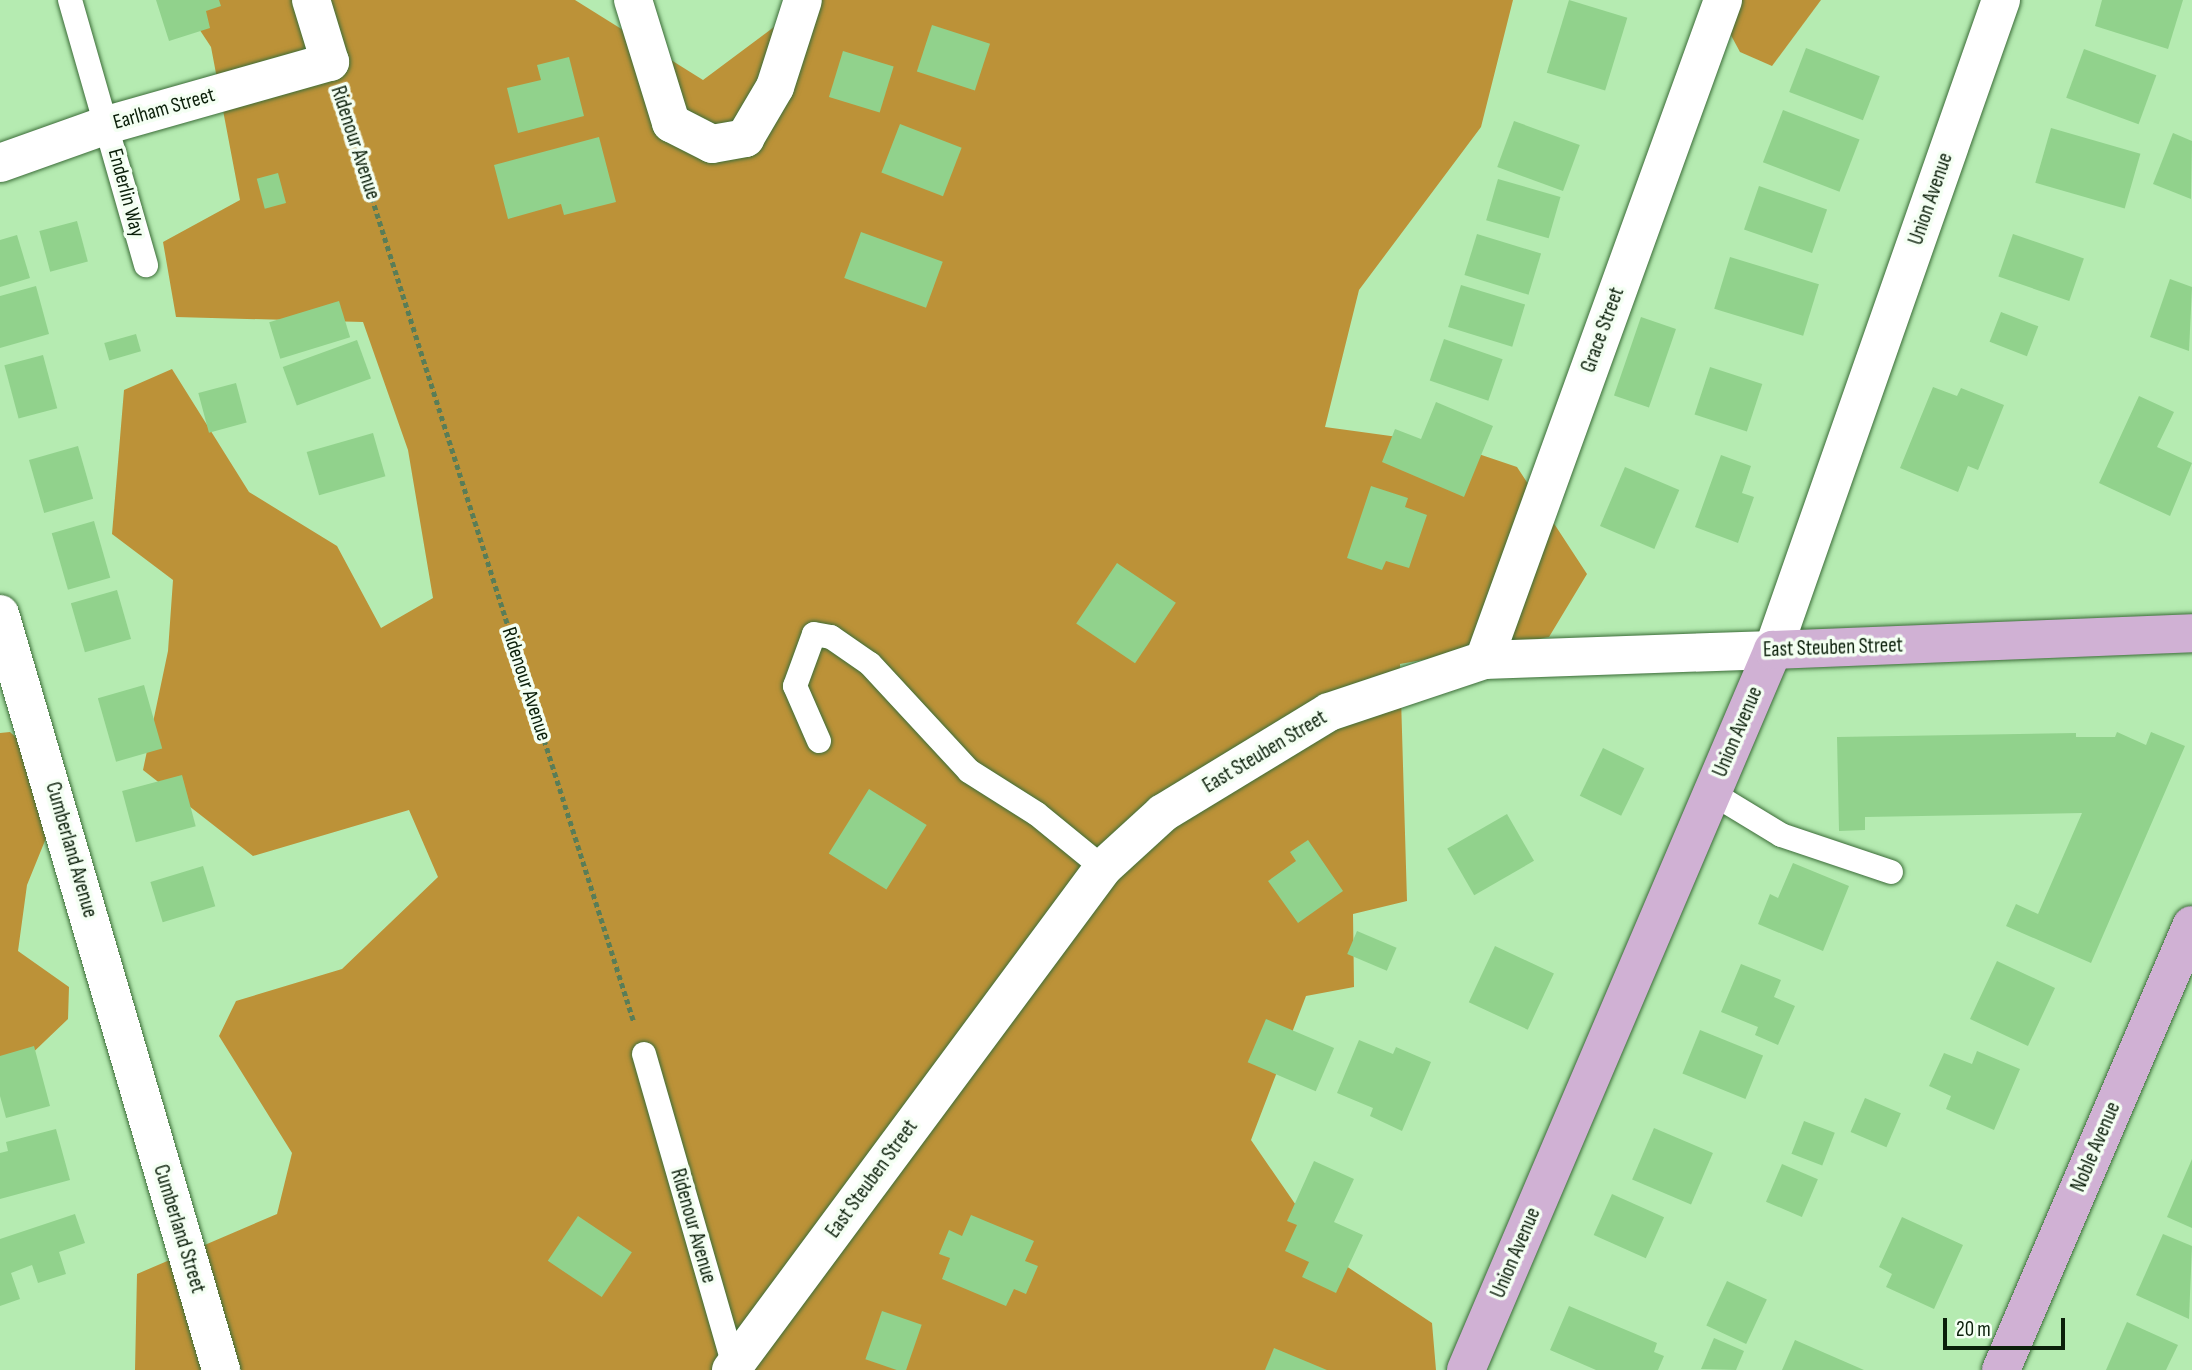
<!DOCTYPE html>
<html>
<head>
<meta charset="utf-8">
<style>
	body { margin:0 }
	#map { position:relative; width:2192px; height:1370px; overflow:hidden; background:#b5ebb1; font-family:"Sofia Sans Condensed",sans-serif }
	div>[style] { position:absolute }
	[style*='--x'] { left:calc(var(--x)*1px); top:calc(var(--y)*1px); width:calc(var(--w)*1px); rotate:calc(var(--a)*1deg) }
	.forest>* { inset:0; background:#bc9238 }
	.building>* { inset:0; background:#91d28c; transform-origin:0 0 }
	.path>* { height:4.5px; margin-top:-2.25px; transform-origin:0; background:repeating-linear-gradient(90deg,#597d57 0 5px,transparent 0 8.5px) }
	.roads { filter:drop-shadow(0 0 2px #3b6c38) drop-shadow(0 0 2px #3b6c38) }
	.service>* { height:24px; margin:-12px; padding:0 12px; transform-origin:12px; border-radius:12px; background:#fff }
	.minor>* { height:38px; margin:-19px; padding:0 19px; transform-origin:19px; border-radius:19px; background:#fff }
	.tertiary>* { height:38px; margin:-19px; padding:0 19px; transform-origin:19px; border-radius:19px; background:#fff }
	.primary>* { height:38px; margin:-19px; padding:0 19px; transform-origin:19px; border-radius:19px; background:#d0b1d4 }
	span { translate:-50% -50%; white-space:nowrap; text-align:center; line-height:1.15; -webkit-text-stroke:7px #f4fff3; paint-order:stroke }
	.street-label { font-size:21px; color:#0b1f0a }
	.scale { position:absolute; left:1943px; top:1318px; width:122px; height:32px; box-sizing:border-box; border:4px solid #0b1f0a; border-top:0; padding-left:9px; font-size:21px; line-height:24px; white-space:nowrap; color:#0b1f0a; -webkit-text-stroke:5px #f4fff3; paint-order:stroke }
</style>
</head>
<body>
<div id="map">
	<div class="forest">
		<div style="clip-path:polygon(180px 0,575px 0,703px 80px,810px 0,1513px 0,1481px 127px,1359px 290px,1325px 427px,1449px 444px,1517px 467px,1587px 574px,1549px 637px,1400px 664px,1407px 901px,1353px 914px,1354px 987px,1306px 996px,1251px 1140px,1331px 1256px,1432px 1323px,1436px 1370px,135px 1370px,137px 1274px,277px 1214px,292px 1153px,219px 1036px,236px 1001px,342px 969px,438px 877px,409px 810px,253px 856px,143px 770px,168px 651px,173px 580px,112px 534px,124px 390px,172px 369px,249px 492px,337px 546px,381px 628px,433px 598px,408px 450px,363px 322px,176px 317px,163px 242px,240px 200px,211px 47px)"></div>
		<div style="clip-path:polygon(1712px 0,1821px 0,1772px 66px,1740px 52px)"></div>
		<div style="clip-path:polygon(10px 732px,68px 784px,27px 885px,18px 951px,69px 987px,68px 1019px,0 1084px,0 733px)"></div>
	</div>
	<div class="building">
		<div style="clip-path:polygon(156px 0,219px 0,221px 6px,206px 11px,210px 28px,169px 41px)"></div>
		<div style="left:1569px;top:0;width:61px;height:76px;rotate:17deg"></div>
		<div style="clip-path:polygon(2102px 0,2183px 0,2168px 49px,2095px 26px)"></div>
		<div style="left:932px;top:25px;width:61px;height:49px;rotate:18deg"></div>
		<div style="left:1806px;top:48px;width:79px;height:47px;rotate:21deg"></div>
		<div style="left:2084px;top:49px;width:77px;height:52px;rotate:20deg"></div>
		<div style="left:843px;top:51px;width:53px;height:48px;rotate:17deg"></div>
		<div style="clip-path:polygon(569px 57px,584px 116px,518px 133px,507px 88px,541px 80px,537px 65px)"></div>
		<div style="left:1783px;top:110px;width:82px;height:56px;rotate:21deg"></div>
		<div style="left:1514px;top:121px;width:70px;height:49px;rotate:20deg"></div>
		<div style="left:900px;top:124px;width:66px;height:52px;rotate:21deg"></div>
		<div style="left:2051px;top:128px;width:93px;height:57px;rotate:16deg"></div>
		<div style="clip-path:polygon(2173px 133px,2192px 141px,2191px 199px,2153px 184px)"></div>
		<div style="clip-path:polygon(599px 137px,616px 202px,564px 215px,561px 204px,508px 219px,494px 165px)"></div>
		<div style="left:278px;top:173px;width:31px;height:22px;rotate:75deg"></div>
		<div style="left:1498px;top:179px;width:65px;height:43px;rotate:16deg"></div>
		<div style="left:1759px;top:186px;width:72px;height:46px;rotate:19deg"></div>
		<div style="left:77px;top:221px;width:42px;height:39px;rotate:75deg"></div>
		<div style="left:861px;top:232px;width:87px;height:49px;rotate:20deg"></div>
		<div style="left:1477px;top:234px;width:67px;height:43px;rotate:17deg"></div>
		<div style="left:2013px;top:234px;width:75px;height:45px;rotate:19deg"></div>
		<div style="clip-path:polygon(17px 235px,30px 278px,0 287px,0 240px)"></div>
		<div style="left:1730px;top:257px;width:93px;height:54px;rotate:17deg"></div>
		<div style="clip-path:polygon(2170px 279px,2192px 287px,2189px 351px,2150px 337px)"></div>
		<div style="left:1461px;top:285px;width:67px;height:44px;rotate:17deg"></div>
		<div style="clip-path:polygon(36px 286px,49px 334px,0 348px,0 296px)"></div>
		<div style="left:339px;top:301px;width:38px;height:73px;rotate:73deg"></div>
		<div style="left:2001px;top:312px;width:40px;height:32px;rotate:21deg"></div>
		<div style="left:1641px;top:317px;width:37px;height:83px;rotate:19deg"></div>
		<div style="left:136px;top:334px;width:18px;height:33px;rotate:74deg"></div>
		<div style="left:1444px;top:339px;width:62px;height:44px;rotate:19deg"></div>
		<div style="left:357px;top:340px;width:41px;height:79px;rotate:70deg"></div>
		<div style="left:43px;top:355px;width:55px;height:40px;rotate:75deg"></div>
		<div style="left:1710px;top:367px;width:55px;height:50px;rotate:18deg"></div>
		<div style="left:236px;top:383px;width:41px;height:39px;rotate:75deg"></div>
		<div style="clip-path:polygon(1933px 387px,1957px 396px,1961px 388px,2004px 405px,1978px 470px,1968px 466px,1958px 492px,1900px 468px)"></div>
		<div style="clip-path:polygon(2139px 396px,2174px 412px,2157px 447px,2192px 463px,2170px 516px,2099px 483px)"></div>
		<div style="clip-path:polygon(1436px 402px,1493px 426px,1464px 497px,1382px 462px,1395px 429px,1421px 439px)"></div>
		<div style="left:373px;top:433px;width:45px;height:69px;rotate:74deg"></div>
		<div style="left:78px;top:446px;width:55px;height:51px;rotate:74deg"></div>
		<div style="clip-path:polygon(1721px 455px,1751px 466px,1742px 493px,1754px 497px,1738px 543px,1695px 527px)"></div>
		<div style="left:1625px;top:467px;width:59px;height:64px;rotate:23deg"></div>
		<div style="clip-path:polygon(1371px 486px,1408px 498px,1405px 507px,1427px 515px,1409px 568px,1386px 561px,1382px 570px,1347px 558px)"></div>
		<div style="left:94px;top:521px;width:59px;height:44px;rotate:74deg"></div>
		<div style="left:1117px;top:563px;width:71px;height:73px;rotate:34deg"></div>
		<div style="left:117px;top:590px;width:51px;height:48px;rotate:74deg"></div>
		<div style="left:144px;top:685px;width:66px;height:48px;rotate:74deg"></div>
		<div style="clip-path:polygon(2117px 732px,2146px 745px,2151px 732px,2185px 746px,2091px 963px,2006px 926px,2016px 904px,2038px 914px,2082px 813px,1865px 817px,1865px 830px,1839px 831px,1837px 737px,2076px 733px,2076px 737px,2115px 737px)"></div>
		<div style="left:1603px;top:748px;width:46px;height:53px;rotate:26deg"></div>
		<div style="left:182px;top:775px;width:53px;height:62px;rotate:75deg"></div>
		<div style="left:869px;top:789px;width:68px;height:76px;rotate:32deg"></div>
		<div style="left:1507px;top:814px;width:54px;height:69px;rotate:60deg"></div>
		<div style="clip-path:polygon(1308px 840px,1343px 891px,1298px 923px,1268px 881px,1296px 861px,1290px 852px)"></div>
		<div style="clip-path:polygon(1793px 863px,1849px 886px,1823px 951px,1758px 924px,1770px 894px,1778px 898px)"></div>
		<div style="left:203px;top:866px;width:42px;height:55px;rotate:73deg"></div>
		<div style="left:1357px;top:931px;width:43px;height:25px;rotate:23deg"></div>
		<div style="left:1495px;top:946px;width:65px;height:62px;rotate:25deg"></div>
		<div style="left:1997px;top:961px;width:64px;height:64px;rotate:25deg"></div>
		<div style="clip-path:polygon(1741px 964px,1781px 980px,1774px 997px,1795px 1006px,1778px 1045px,1755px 1035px,1758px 1027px,1721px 1012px)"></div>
		<div style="left:1266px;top:1019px;width:74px;height:47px;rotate:23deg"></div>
		<div style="left:1700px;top:1030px;width:68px;height:47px;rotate:22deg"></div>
		<div style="clip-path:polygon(1359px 1040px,1393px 1054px,1396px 1047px,1431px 1062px,1402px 1131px,1370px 1116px,1373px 1108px,1337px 1093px)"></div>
		<div style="clip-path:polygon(34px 1046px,50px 1106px,6px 1118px,0 1096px,0 1056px)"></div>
		<div style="clip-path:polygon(1977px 1051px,2020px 1069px,1994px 1130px,1946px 1109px,1951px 1096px,1929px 1086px,1944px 1053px,1972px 1064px)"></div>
		<div style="left:1865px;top:1098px;width:39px;height:37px;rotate:23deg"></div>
		<div style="left:1804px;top:1121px;width:33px;height:35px;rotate:21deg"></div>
		<div style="left:1654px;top:1128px;width:64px;height:56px;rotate:23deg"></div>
		<div style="clip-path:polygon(56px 1129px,70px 1180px,0 1199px,0 1153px,8px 1151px,6px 1142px)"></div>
		<div style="clip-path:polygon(2192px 1159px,2192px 1228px,2167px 1217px)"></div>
		<div style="clip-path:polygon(1314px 1161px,1354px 1179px,1334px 1222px,1363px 1235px,1336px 1293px,1302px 1277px,1309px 1262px,1285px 1251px,1297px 1225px,1287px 1221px)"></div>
		<div style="left:1782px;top:1164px;width:39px;height:41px;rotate:23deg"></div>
		<div style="left:1612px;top:1194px;width:57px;height:45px;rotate:24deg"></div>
		<div style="clip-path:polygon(75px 1214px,85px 1243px,59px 1252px,66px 1274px,38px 1283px,32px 1265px,11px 1273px,20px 1299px,0 1306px,0 1239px)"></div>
		<div style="clip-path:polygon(971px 1215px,1034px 1241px,1025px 1261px,1038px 1266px,1026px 1294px,1014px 1289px,1006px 1306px,942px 1279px,950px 1258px,939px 1254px,949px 1230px,962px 1236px)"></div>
		<div style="left:578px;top:1216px;width:65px;height:54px;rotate:34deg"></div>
		<div style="clip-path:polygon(1902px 1217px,1963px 1245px,1934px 1309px,1886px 1287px,1892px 1274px,1879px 1267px)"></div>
		<div style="clip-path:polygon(2163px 1234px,2192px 1246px,2189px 1319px,2136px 1295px)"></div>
		<div style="left:1727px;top:1281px;width:44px;height:49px;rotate:25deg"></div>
		<div style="clip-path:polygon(1569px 1306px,1657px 1343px,1654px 1352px,1664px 1356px,1658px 1370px,1596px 1370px,1550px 1350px)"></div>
		<div style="left:882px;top:1311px;width:42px;height:51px;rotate:19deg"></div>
		<div style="clip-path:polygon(2127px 1322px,2178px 1345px,2166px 1370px,2106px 1370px)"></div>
		<div style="clip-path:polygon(1714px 1338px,1744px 1351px,1736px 1370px,1701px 1369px)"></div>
		<div style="clip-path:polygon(1795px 1340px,1864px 1370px,1782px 1370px)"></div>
		<div style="clip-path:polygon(1274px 1348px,1327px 1370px,1265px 1370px)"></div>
	</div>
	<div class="path">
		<div style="--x:341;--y:100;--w:967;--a:72.37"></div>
	</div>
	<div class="roads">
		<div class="service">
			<div style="--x:70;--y:0;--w:276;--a:74"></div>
			<div style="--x:819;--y:741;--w:60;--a:-113.6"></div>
			<div style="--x:795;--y:686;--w:55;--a:-69.9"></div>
			<div style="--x:814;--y:634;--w:17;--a:10"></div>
			<div style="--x:831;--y:637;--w:47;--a:34.7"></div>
			<div style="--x:870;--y:664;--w:146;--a:47.2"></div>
			<div style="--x:969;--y:771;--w:80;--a:32.3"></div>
			<div style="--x:1037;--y:814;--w:85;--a:39.3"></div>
			<div style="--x:1712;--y:793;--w:81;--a:31.3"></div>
			<div style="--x:1781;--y:835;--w:116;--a:18.6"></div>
			<div style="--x:644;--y:1054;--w:329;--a:73.9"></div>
		</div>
		<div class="minor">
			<div style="--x:633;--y:0;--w:129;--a:72.8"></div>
			<div style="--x:671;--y:123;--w:46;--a:27.1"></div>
			<div style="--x:712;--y:144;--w:34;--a:-10"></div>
			<div style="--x:745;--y:138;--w:59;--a:-59.5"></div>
			<div style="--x:775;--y:87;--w:91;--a:-72.2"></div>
			<div style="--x:0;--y:163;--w:114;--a:-19.6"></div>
			<div style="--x:107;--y:125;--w:232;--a:-15.8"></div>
			<div style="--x:330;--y:62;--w:65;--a:-107"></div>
			<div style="--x:0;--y:614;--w:788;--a:73.7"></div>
			<div style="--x:1773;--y:650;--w:689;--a:-70.67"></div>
			<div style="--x:1484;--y:660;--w:702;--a:-70.09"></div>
		</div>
		<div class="tertiary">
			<div style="--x:731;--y:1370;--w:625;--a:-53.46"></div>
			<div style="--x:1103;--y:868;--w:81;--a:-42.5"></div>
			<div style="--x:1163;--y:813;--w:194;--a:-31.3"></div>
			<div style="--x:1329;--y:712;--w:163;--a:-18.5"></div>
			<div style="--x:1484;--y:660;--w:289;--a:-2"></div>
		</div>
		<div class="primary">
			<div style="--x:1466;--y:1370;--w:783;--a:-66.91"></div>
			<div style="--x:1773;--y:650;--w:419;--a:-2.3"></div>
			<div style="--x:2001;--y:1370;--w:484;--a:-66.8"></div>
		</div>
	</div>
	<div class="street-label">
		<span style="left:164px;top:109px;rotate:-16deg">Earlham Street</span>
		<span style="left:355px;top:143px;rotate:72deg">Ridenour Avenue</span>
		<span style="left:126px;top:193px;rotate:75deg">Enderlin Way</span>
		<span style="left:1931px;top:199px;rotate:-71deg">Union Avenue</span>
		<span style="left:1603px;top:330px;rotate:-70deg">Grace Street</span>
		<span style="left:1833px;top:648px;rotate:-2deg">East Steuben Street</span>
		<span style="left:526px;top:684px;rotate:72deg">Ridenour Avenue</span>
		<span style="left:1738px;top:732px;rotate:-67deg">Union Avenue</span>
		<span style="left:1265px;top:752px;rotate:-31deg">East Steuben Street</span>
		<span style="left:71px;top:850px;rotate:74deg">Cumberland Avenue</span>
		<span style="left:2096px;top:1147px;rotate:-67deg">Noble Avenue</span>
		<span style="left:872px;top:1179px;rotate:-54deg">East Steuben Street</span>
		<span style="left:693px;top:1226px;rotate:74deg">Ridenour Avenue</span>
		<span style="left:179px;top:1229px;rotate:73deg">Cumberland Street</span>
		<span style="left:1516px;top:1253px;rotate:-67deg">Union Avenue</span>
	</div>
	<div class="scale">20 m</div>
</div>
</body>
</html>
